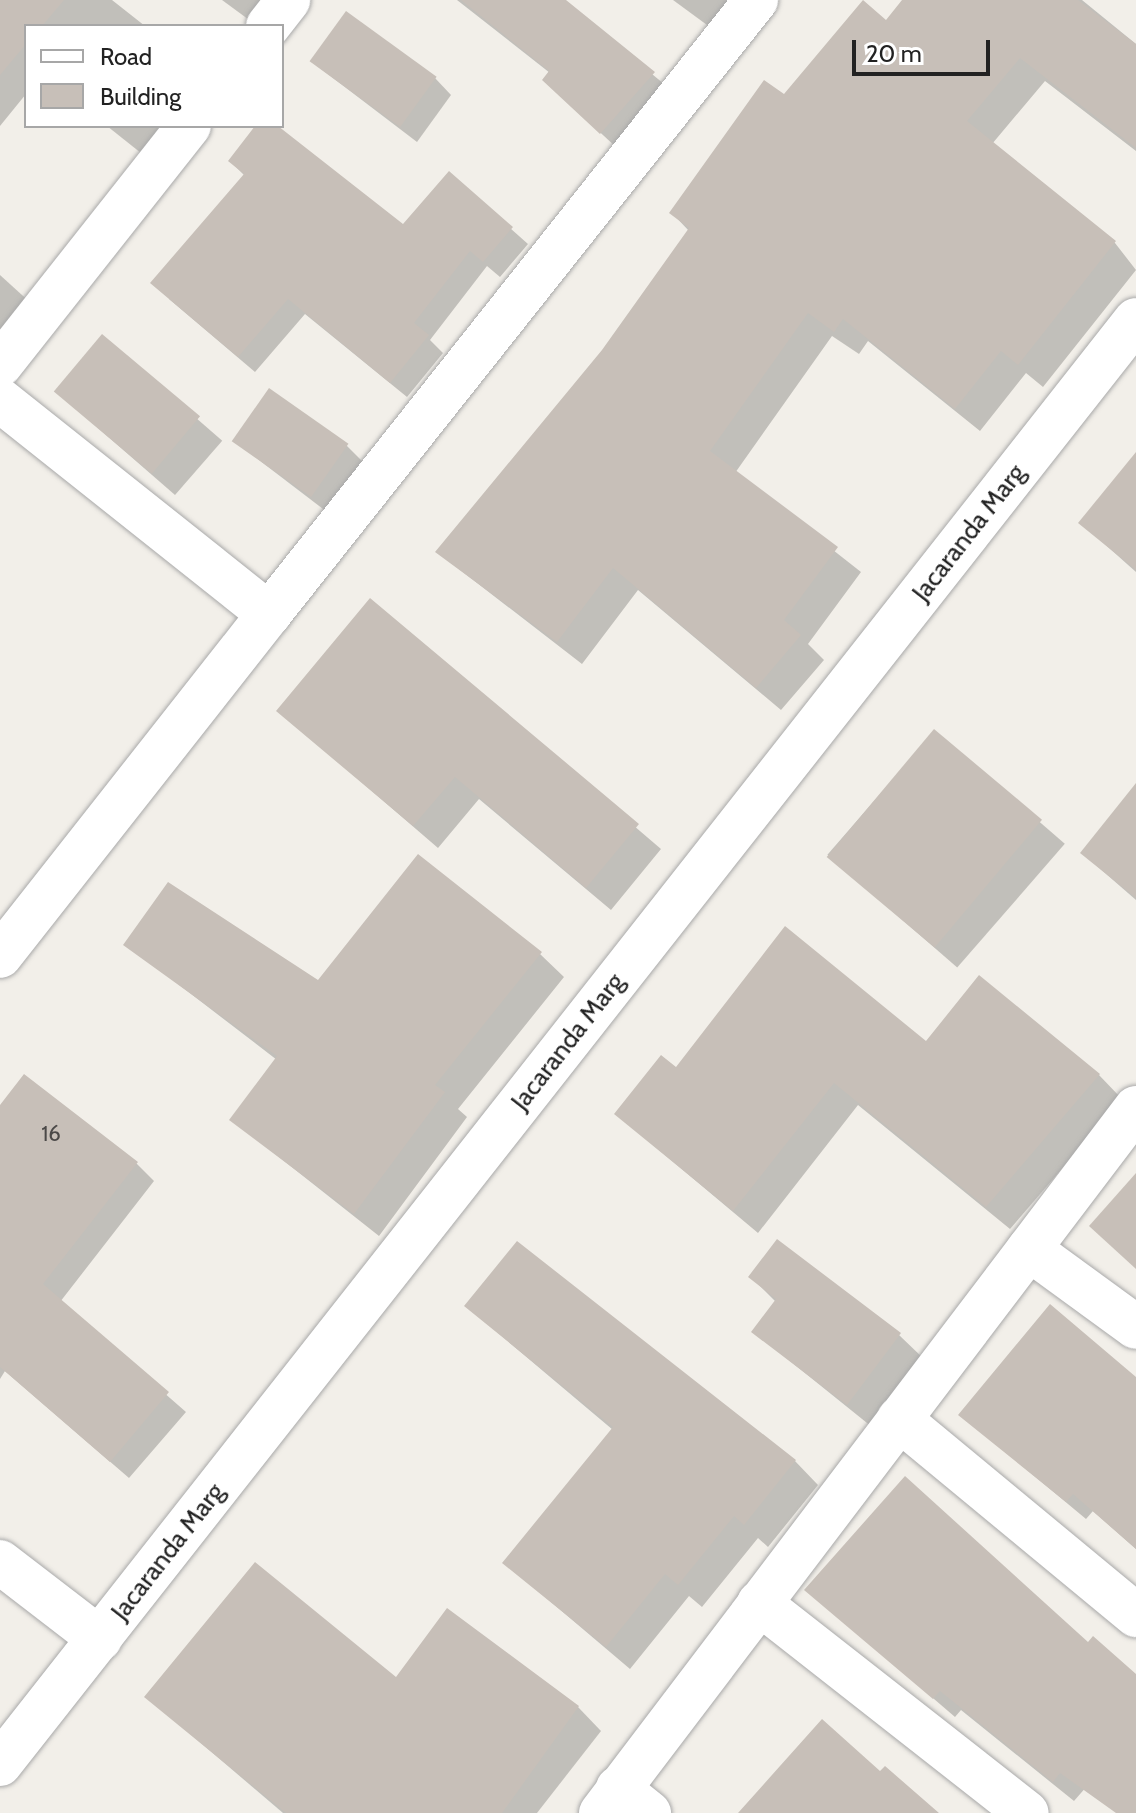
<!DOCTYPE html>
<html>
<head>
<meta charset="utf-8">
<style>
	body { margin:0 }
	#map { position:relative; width:1136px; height:1813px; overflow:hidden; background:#f2efe9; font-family:Cabin,sans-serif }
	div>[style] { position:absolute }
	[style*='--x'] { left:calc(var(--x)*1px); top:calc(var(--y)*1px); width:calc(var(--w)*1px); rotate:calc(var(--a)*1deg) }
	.shadow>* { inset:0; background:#0003; transform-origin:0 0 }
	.building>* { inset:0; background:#c7bfb8; transform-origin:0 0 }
	.roads { filter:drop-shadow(0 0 2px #a9a9a9) drop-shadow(0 0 2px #a9a9a9) }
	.minor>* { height:44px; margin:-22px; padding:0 22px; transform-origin:22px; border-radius:22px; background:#fff }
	span { translate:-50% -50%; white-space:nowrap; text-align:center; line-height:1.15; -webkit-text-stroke:6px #fff; paint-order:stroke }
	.number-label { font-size:22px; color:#4b4948 }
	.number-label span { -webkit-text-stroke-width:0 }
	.street-label { font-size:26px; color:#222 }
	.legend { position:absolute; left:24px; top:24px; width:260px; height:104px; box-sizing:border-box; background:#fff; border:2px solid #a7a7a7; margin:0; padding:10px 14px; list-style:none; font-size:24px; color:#222 }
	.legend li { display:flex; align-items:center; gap:16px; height:40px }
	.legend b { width:40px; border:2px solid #a7a7a7 }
	.scale { position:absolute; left:852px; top:40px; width:138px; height:36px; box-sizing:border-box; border:4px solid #222; border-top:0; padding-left:10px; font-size:24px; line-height:28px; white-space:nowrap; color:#222; -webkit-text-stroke:6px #fff; paint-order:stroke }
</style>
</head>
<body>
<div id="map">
	<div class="shadow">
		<div style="clip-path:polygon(0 0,112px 0,145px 26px,26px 26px,26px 94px,0 126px)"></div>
		<div style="clip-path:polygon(222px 0,274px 0,256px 25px)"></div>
		<div style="clip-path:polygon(457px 0,563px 0,670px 89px,618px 149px,561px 96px,550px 73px)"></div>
		<div style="clip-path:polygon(673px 0,749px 0,722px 36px)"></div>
		<div style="clip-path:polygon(905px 0,1082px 0,1136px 44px,1136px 151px,1045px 81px,992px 144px,1115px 243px,1136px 270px,1043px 387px,1026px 373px,980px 431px,868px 341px,859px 354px,832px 336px,735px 473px,861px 572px,808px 644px,824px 660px,781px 710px,638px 590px,582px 664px,437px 552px,604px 351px,689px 231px,672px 213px,784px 97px,886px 23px)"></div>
		<div style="clip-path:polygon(312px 62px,435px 78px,451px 95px,417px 142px)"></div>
		<div style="clip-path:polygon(107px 126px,178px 126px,151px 161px)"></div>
		<div style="clip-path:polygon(257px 126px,275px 126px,404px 226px,449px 174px,528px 244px,500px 277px,487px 266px,430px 340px,443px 353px,407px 397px,305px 314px,255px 372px,169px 299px,245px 176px,230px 161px)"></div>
		<div style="clip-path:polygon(0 275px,33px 305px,0 344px)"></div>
		<div style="left:103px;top:337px;width:158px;height:72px;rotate:41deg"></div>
		<div style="clip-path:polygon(234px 441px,347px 446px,363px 462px,327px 512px)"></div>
		<div style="clip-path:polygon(1136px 473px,1136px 572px,1081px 523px)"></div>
		<div style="clip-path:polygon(371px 601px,661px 849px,611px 910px,479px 799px,438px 848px,279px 711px)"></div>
		<div style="left:935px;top:731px;width:172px;height:164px;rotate:41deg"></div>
		<div style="clip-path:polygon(1136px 786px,1136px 900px,1082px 853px)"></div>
		<div style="clip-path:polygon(126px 944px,318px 983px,540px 954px,564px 977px,458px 1109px,467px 1117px,379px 1236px,232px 1120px,277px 1060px)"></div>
		<div style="clip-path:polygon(926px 1044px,1099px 1075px,1122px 1099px,1010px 1229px,858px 1105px,758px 1233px,616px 1114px,676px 1070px)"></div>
		<div style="clip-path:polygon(0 1112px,137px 1164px,154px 1181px,60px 1302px,186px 1412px,129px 1478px,5px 1371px,0 1379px)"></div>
		<div style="clip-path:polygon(751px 1277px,899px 1335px,923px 1358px,872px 1427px,754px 1332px,776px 1302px)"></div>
		<div style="clip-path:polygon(466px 1306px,795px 1461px,818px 1485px,768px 1547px,758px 1538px,702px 1607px,689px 1596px,630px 1669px,505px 1563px,613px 1430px)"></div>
		<div style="clip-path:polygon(1136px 1383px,1136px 1549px,1093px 1511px,1086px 1519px,961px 1415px)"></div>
		<div style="clip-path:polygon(807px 1590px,1088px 1645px,1136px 1676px,1136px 1730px,1074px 1801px,961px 1710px,955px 1717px)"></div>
		<div style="clip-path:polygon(396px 1680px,578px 1707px,601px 1731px,537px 1813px,283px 1813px,147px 1697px)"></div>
	</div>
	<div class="building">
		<div style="clip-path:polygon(0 0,64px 0,42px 26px,26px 26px,26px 44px,0 75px)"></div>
		<div style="clip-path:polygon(461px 0,566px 0,655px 72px,600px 134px,542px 80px,549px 71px)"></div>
		<div style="clip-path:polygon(863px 0,886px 20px,902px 0,1078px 0,1136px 44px,1136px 148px,1020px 58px,967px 121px,1116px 241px,1018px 365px,1001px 351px,955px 409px,843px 319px,834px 332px,808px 313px,710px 451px,838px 547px,784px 620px,801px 635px,756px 688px,613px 568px,557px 642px,435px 552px,602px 350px,689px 228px,669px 213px,764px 80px,784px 94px)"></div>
		<div style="left:346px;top:11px;width:112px;height:62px;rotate:36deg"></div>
		<div style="clip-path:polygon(255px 126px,278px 126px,403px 224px,449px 171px,513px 227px,483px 262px,470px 251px,414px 323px,429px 335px,390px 383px,288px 299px,238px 357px,150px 283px,244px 174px,228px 161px)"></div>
		<div style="left:102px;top:334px;width:128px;height:75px;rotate:40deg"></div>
		<div style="left:269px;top:388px;width:97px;height:65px;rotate:35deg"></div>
		<div style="clip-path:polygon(1136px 452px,1136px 570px,1078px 523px)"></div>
		<div style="clip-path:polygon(370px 598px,639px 824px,586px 888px,455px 777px,413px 826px,276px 711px)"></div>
		<div style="left:934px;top:729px;width:141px;height:167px;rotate:40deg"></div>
		<div style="clip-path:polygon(1136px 783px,1136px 898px,1080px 853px)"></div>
		<div style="clip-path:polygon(418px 854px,542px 952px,435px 1085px,445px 1092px,354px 1214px,229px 1120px,277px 1056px,123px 945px,168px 882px,318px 980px)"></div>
		<div style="clip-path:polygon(785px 926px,926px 1041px,979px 975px,1100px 1074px,986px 1207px,834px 1083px,733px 1211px,614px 1114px,661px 1055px,676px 1067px)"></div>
		<div style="clip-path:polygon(24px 1074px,138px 1162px,43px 1284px,169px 1392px,110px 1462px,0 1367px,0 1105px)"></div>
		<div style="clip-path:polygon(1136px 1173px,1136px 1269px,1089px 1226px)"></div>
		<div style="clip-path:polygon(777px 1239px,901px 1333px,847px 1405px,751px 1332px,776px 1299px,748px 1277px)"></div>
		<div style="clip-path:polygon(517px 1241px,796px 1460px,744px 1525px,734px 1516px,678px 1585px,665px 1574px,606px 1647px,502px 1563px,613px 1427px,464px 1306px)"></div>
		<div style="clip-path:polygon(1050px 1304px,1136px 1377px,1136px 1549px,1073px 1494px,1066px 1502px,958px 1415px)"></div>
		<div style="clip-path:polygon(905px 1476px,1088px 1642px,1093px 1636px,1136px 1674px,1136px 1813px,1116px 1813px,1060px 1773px,1053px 1782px,940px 1691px,933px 1699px,804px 1590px)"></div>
		<div style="clip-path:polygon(255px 1562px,396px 1677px,447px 1608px,579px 1706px,502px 1813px,286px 1813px,144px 1697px)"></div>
		<div style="clip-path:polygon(822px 1719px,880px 1771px,885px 1766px,939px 1813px,738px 1813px)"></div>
	</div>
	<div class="roads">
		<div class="minor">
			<div style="--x:268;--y:26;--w:33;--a:-52"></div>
			<div style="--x:0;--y:365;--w:305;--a:-51.7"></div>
			<div style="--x:0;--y:400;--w:344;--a:38.5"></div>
			<div style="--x:269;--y:614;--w:435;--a:128.2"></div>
			<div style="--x:269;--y:614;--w:784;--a:-51.58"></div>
			<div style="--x:1029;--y:1249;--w:132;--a:36.1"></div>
			<div style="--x:899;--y:1419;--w:308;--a:39.6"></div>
			<div style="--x:0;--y:1562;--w:126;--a:37.6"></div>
			<div style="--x:759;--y:1603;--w:340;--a:38.1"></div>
			<div style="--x:0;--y:1764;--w:1837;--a:-51.81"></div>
			<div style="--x:618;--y:1788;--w:40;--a:39"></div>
			<div style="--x:601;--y:1813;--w:885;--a:-52.81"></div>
		</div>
	</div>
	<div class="number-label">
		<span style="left:51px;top:1134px">16</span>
	</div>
	<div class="street-label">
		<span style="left:969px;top:533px;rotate:-52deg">Jacaranda Marg</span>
		<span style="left:568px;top:1042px;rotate:-52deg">Jacaranda Marg</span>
		<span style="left:168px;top:1552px;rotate:-52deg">Jacaranda Marg</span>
	</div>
	<ul class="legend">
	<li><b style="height:10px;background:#fff"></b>Road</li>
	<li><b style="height:22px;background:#c7bfb8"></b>Building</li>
	</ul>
	<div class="scale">20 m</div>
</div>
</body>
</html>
